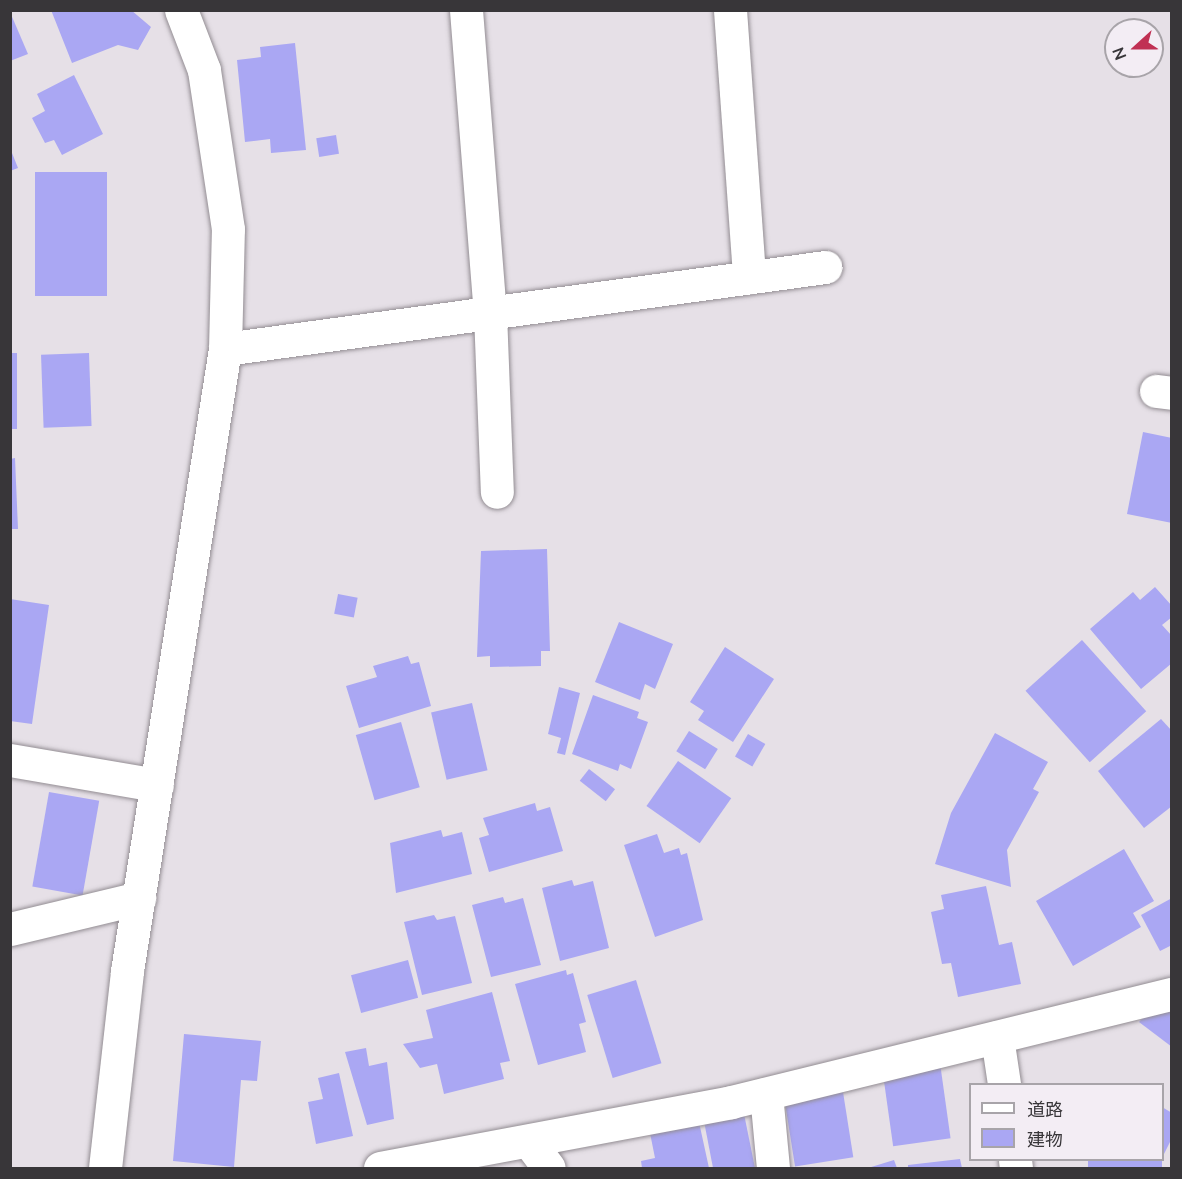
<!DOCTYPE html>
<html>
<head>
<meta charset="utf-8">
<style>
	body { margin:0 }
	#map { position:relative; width:1182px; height:1179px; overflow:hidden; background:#e6e0e7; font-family:Mulish,"Noto Sans JP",sans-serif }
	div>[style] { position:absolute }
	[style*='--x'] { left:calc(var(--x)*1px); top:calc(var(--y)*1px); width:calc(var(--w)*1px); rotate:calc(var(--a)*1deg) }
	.building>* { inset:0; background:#aaa7f3; transform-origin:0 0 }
	.roads { filter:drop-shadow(0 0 2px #938d93) drop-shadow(0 0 2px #938d93) }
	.minor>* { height:33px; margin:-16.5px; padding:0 16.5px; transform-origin:16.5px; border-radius:16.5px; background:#fff }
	span { translate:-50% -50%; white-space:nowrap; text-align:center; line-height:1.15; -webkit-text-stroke:6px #f3edf4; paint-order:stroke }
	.frame { position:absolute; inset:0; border:12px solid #383639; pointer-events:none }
	.legend { position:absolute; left:969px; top:1083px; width:195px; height:78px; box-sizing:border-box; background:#f3edf4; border:2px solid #a8a4a9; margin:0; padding:8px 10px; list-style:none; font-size:18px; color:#383639 }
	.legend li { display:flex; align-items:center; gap:12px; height:30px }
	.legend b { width:30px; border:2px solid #a8a4a9 }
	.north { position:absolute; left:1104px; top:18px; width:60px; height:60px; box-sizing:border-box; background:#f3edf4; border:2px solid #a8a4a9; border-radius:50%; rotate:249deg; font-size:16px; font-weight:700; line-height:24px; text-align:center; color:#383639 }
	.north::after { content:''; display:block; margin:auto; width:21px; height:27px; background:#c03053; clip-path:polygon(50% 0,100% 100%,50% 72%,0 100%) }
</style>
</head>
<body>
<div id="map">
	<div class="building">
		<div style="clip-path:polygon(51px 10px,131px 10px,151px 27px,138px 50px,118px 45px,72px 63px)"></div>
		<div style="clip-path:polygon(10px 12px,28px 54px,10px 61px)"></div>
		<div style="clip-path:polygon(295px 43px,306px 150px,271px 153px,270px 139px,245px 142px,237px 60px,261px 57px,260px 47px)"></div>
		<div style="clip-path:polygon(74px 75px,103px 134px,62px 155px,54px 140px,45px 143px,32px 118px,45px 111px,37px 94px)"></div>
		<div style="left:336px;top:135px;width:19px;height:20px;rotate:81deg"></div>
		<div style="clip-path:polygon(10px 148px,18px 168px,10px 171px)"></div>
		<div style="left:35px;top:172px;width:72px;height:124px"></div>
		<div style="left:10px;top:353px;width:7px;height:76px"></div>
		<div style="left:89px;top:353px;width:73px;height:48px;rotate:88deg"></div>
		<div style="clip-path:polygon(1143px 432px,1172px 438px,1172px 523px,1127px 514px)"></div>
		<div style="clip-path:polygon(15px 458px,18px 529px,10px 529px,10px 459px)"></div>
		<div style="clip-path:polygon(547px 549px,550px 651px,541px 651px,541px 666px,490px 667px,490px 656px,477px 657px,481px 551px)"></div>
		<div style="clip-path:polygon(1155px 587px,1172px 606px,1172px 617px,1162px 625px,1172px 636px,1172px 663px,1141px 689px,1090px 629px,1133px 592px,1140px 600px)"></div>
		<div style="left:338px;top:594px;width:20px;height:20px;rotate:11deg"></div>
		<div style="clip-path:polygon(10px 599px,49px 605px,32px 724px,10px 721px)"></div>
		<div style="clip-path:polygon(619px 622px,673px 644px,655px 689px,645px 684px,640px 700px,595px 682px)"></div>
		<div style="left:1082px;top:640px;width:96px;height:76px;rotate:48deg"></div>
		<div style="clip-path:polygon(725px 647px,774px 679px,733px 742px,698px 720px,704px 711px,690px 702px)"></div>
		<div style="clip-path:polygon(408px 656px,411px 664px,419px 662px,431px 706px,359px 728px,346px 686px,377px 677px,373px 666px)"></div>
		<div style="clip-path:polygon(559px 687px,580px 693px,565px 755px,557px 753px,561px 738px,548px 734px)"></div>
		<div style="clip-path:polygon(593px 695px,639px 712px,637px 718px,648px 722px,631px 769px,620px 764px,618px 771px,572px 754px)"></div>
		<div style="left:472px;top:703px;width:69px;height:42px;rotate:77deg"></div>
		<div style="clip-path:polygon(1161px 719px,1172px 731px,1172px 806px,1144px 828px,1098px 771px)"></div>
		<div style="left:401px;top:722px;width:68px;height:47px;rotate:74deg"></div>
		<div style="left:689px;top:731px;width:34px;height:24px;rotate:32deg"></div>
		<div style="clip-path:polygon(995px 733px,1048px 762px,1033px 789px,1039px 792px,1007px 850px,1011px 887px,935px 864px,951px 813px)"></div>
		<div style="left:748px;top:734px;width:20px;height:26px;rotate:30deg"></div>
		<div style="left:678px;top:761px;width:65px;height:55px;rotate:35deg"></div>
		<div style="left:589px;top:769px;width:33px;height:15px;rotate:38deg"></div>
		<div style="left:49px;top:792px;width:51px;height:96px;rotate:10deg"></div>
		<div style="clip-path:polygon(535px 803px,537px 811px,550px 807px,563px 851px,489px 872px,479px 838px,489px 835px,483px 818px)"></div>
		<div style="clip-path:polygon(441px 830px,443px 837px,462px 832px,472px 874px,396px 893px,390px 843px)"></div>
		<div style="clip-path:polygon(657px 834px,664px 853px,679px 848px,681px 855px,687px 853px,703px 920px,655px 937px,624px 845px)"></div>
		<div style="clip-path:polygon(1124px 849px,1154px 901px,1133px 913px,1141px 927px,1073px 966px,1036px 901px)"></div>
		<div style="clip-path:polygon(572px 880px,574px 886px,593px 881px,609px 948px,560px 961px,542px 888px)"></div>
		<div style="clip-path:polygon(986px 886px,999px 945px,1012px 942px,1021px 984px,958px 997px,951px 963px,942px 964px,931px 912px,944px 909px,941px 895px)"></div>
		<div style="clip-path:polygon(503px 897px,505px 903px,523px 898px,541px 965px,491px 977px,472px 905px)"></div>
		<div style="clip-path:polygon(1172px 898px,1172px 945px,1160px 951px,1141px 915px)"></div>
		<div style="clip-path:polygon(434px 915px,437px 920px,455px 916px,472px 983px,422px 995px,404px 922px)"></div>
		<div style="left:408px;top:960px;width:39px;height:59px;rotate:75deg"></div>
		<div style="clip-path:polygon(566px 970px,567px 975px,573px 973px,586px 1022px,579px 1024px,586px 1052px,538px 1065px,515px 984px)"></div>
		<div style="left:636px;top:980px;width:87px;height:51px;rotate:73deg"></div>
		<div style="clip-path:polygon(492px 992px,510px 1061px,500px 1063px,504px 1079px,444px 1094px,437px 1064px,420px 1068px,403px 1044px,433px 1038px,426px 1010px)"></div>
		<div style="clip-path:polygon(1158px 1002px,1172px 1007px,1172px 1047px,1139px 1022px)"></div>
		<div style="clip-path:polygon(184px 1034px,261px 1041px,257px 1081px,241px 1080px,234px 1167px,173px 1161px)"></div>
		<div style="clip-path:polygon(366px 1048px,369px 1066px,387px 1062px,394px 1119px,367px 1125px,345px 1052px)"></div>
		<div style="left:940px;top:1063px;width:76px;height:58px;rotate:82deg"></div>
		<div style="clip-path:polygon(339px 1073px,353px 1136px,316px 1144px,308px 1102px,323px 1099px,318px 1078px)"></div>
		<div style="left:843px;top:1092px;width:66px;height:59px;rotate:81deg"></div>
		<div style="clip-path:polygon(1162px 1107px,1172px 1113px,1172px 1138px,1162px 1158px)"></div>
		<div style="clip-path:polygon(743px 1109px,755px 1168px,713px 1168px,703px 1116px)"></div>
		<div style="clip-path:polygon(697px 1113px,709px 1168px,642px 1168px,641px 1161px,655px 1158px,648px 1123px)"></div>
		<div style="clip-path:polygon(960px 1159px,962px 1168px,908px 1168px,908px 1165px)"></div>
		<div style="clip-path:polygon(894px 1160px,897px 1168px,868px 1168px)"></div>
		<div style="left:1088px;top:1160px;width:74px;height:9px"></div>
	</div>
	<div class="roads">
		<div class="minor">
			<div style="--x:466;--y:10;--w:304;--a:85.5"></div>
			<div style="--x:490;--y:313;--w:179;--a:87.8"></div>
			<div style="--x:730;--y:10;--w:268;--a:85.9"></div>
			<div style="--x:225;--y:349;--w:606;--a:-7.78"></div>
			<div style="--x:1156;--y:391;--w:16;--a:7"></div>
			<div style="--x:10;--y:760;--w:149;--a:9.7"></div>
			<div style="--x:10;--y:929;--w:133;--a:-13.5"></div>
			<div style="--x:997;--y:1037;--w:48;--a:81.5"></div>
			<div style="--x:766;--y:1094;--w:74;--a:84.6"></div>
			<div style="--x:530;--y:1143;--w:31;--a:53"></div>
			<div style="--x:1015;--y:1160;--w:8;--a:83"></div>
			<div style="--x:105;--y:1168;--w:198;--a:-83.6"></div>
			<div style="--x:127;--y:971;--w:630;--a:-81.05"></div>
			<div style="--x:225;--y:349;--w:120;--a:-88.6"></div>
			<div style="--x:228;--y:229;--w:161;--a:-98.6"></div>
			<div style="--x:204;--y:70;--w:64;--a:-111"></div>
			<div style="--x:380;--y:1168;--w:357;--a:-10.6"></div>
			<div style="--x:731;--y:1102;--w:454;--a:-13.8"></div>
		</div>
	</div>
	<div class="frame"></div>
	<ul class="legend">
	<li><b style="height:8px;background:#fff"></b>道路</li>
	<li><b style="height:16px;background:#aaa7f3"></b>建物</li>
	</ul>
	<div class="north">N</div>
</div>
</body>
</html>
